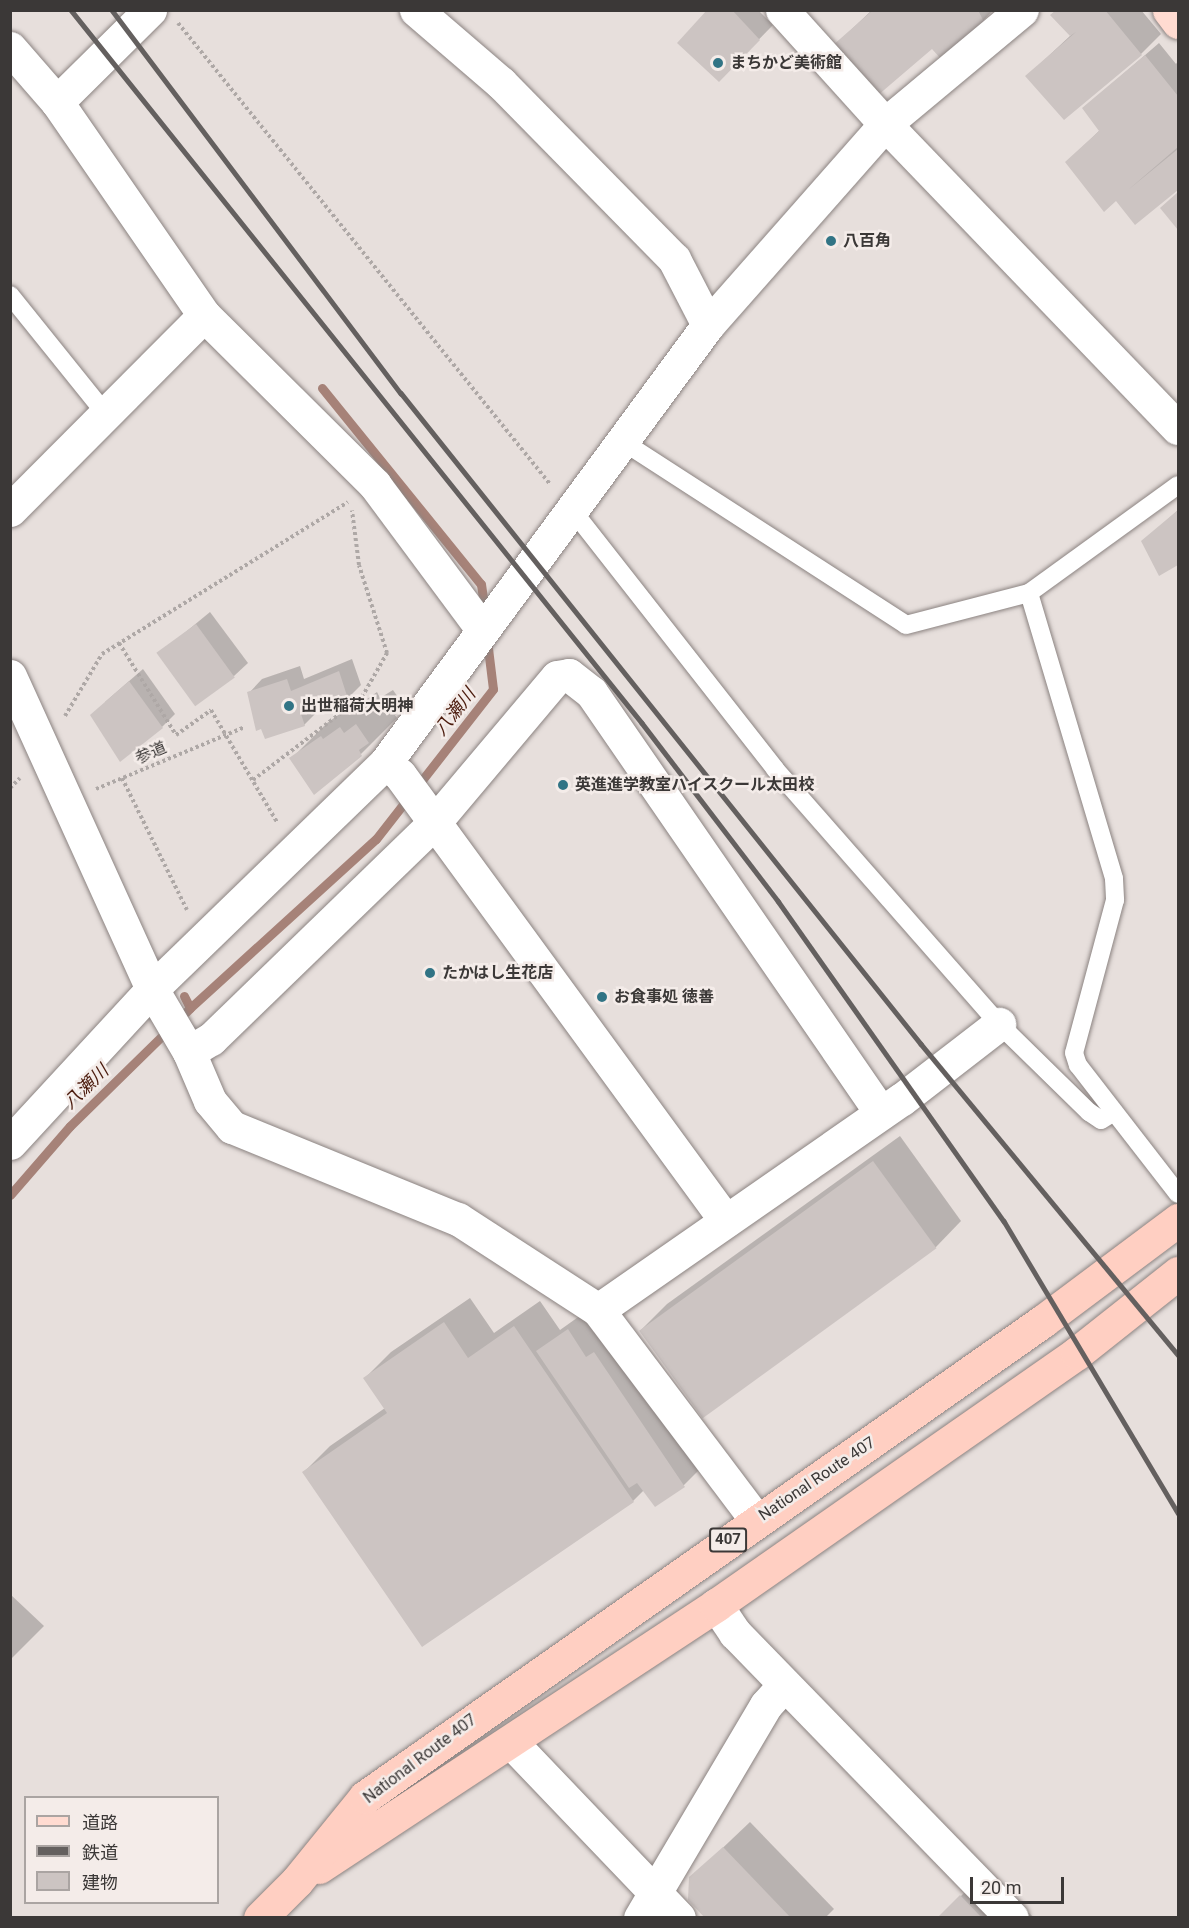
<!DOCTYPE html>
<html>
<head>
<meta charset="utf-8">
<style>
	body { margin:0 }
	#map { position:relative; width:1189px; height:1928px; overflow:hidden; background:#e7dfdc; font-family:Roboto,"Noto Sans JP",sans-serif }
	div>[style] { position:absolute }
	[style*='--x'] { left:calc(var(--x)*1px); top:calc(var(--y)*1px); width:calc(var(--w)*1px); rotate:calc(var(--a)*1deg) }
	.shadow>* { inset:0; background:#0003 }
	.stream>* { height:9px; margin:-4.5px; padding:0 4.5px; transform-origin:4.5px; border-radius:4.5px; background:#a68278 }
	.building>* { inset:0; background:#ccc4c2; transform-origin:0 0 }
	.path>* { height:4px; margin-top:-2px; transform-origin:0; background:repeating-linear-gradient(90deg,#aea8a6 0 3px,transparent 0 6px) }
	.roads { filter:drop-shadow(0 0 2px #8b8381) drop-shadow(0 0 2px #8b8381) }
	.service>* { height:18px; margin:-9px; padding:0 9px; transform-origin:9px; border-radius:9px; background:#fff }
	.minor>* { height:33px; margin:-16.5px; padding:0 16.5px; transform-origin:16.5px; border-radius:16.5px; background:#fff }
	.tertiary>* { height:33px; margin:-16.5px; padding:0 16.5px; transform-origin:16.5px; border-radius:16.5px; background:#fff }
	.primary>* { height:33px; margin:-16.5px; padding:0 16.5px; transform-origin:16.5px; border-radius:16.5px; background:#ffdbd1 }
	.trunk>* { height:33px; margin:-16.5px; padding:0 16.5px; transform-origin:16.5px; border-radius:16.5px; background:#ffcfc2 }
	.rail>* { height:4.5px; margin:-2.25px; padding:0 2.25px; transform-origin:2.25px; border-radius:2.25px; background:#64605f }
	.dots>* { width:16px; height:16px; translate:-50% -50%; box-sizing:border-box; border:3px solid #f4ece9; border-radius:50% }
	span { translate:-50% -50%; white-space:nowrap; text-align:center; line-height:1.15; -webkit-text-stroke:5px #f4ece9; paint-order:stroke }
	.shield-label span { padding:2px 4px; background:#f4ece9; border:2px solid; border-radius:4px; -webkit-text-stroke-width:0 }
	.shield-label { font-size:15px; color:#3b3837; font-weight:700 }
	.poi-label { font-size:16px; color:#3b3837; font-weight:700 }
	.left { translate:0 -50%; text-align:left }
	.street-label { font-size:16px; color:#3b3837 }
	.water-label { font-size:18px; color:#4b1b0d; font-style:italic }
	.frame { position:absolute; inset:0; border:12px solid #3b3837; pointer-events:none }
	.legend { position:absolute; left:24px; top:1796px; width:195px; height:108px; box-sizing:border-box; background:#f4ece9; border:2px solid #aaa4a2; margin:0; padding:8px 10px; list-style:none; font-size:18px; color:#3b3837 }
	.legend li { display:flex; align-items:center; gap:12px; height:30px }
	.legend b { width:30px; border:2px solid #aaa4a2 }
	.scale { position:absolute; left:970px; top:1877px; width:94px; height:27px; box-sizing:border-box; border:3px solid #3b3837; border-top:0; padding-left:8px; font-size:18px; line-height:21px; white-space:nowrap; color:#3b3837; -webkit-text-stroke:4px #f4ece9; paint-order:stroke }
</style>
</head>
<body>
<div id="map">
	<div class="shadow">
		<div style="clip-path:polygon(709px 10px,758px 10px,773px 25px,719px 80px)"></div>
		<div style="clip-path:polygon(872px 10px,993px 10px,983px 21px,932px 47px,834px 46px)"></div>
		<div style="clip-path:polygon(1057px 10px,1141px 10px,1161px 34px,1141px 54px,1027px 76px,1071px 35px,1053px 15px)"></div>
		<div style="clip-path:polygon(1159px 43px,1176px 64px,1178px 61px,1178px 188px,1136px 223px,1116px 199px,1067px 162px,1100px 130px,1084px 108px)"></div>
		<div style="clip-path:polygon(1178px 510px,1178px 563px,1160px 574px,1143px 542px)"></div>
		<div style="clip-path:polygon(210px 612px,248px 663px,234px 676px,159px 654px)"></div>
		<div style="clip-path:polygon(352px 659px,361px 685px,348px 698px,316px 706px,318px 711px,304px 725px,249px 693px,262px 679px,300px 666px,304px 679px)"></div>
		<div style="clip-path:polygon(143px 669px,175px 714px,162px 727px,105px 702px)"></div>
		<div style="clip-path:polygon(393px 690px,404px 706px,395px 715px,397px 718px,361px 754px,291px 759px,327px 723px,358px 701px,360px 704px,377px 692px,380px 698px)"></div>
		<div style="clip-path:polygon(900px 1136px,961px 1221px,935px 1248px,702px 1414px,641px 1330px,667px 1304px)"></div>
		<div style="clip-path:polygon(470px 1298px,494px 1333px,540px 1301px,560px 1330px,588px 1310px,704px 1465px,684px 1485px,655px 1505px,644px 1490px,633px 1501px,304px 1472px,330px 1446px,385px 1408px,365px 1378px,391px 1352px)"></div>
		<div style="clip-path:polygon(10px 1594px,44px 1626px,10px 1660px)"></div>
		<div style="clip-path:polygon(750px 1822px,834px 1909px,825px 1918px,707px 1918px,691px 1878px)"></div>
		<div style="clip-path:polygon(987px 1870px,1034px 1918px,939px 1918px)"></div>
	</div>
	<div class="stream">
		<div style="--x:322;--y:388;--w:252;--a:51"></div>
		<div style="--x:481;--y:584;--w:30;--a:82"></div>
		<div style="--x:184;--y:996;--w:13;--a:63"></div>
		<div style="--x:190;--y:1008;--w:6;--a:135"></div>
		<div style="--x:190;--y:1008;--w:251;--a:-42.3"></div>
		<div style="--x:376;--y:839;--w:190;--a:-52"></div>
		<div style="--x:493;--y:689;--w:49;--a:-97"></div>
		<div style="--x:10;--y:1195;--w:91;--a:-49"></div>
		<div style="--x:70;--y:1126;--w:137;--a:-44.4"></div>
	</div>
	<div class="building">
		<div style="clip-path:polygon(707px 10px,732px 10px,760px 40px,719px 82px,677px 43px)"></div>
		<div style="clip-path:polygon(873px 10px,978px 10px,984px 22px,941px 59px,932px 49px,877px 96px,832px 46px)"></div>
		<div style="clip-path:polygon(1056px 10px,1105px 10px,1142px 55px,1064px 120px,1025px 76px,1076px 32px,1070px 36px,1050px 15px)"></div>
		<div style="clip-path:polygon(1145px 55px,1178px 96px,1178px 147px,1128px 190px,1178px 149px,1178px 190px,1135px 225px,1116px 201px,1104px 212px,1065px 162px,1099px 131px,1082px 108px)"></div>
		<div style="clip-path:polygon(1178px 192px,1178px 230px,1160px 208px)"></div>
		<div style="clip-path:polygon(1178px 510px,1178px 565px,1159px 576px,1141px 541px)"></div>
		<div style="left:196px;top:624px;width:66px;height:49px;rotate:54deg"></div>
		<div style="clip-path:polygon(339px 671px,348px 699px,300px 711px,305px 726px,265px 739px,261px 729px,256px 731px,247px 692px,287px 679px,291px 691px)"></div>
		<div style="clip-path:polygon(129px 681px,163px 728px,120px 762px,90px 715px)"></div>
		<div style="clip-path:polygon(356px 724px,369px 743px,359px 750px,362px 756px,314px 795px,289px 758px,321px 736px,323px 739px,340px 727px,344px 733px)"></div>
		<div style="left:873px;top:1161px;width:108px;height:289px;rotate:54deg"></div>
		<div style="clip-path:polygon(444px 1322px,468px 1358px,514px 1326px,634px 1502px,422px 1647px,302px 1472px,387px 1413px,363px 1378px)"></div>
		<div style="clip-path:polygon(568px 1329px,586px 1357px,594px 1352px,685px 1487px,655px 1507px,637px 1483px,629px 1488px,536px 1351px)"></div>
		<div style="clip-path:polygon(723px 1847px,791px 1918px,705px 1918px,688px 1900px,689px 1877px)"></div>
		<div style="clip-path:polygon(960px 1895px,982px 1918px,937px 1918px)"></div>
	</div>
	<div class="path">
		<div style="--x:178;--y:23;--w:592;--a:51.1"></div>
		<div style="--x:119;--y:643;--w:108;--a:58.2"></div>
		<div style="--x:176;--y:735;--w:43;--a:-35.5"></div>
		<div style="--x:211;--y:710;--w:130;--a:59.5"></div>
		<div style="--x:65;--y:716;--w:72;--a:-59.2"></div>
		<div style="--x:102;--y:654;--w:289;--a:-31.7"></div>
		<div style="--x:122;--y:778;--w:147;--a:63.8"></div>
		<div style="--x:253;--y:780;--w:137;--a:-37.3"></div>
		<div style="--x:362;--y:697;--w:51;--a:-60.4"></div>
		<div style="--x:387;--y:653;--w:92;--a:-107.7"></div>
		<div style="--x:359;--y:565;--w:55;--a:-97.3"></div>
		<div style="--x:10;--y:788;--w:14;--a:-45"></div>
		<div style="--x:96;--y:789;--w:161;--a:-22.6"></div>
	</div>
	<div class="roads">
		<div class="service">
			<div style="--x:10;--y:295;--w:151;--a:51.2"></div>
			<div style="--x:622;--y:441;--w:338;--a:32.9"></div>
			<div style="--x:906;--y:625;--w:127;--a:-14.6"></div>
			<div style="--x:1029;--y:593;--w:184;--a:-35.9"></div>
			<div style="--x:573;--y:511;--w:328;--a:51.9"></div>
			<div style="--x:775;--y:769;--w:339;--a:48.7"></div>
			<div style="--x:999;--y:1024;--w:126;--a:44.4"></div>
			<div style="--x:1089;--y:1112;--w:14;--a:34"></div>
			<div style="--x:1101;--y:1120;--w:15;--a:-32"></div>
			<div style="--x:1029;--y:593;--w:298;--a:73.4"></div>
			<div style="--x:1114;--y:879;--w:21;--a:87"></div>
			<div style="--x:1115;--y:900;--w:158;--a:105"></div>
			<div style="--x:1074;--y:1053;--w:13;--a:72"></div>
			<div style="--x:1078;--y:1065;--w:163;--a:52.2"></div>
		</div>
		<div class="minor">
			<div style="--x:416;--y:10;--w:112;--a:40.7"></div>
			<div style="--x:501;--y:83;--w:247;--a:45.5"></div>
			<div style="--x:674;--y:259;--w:74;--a:62.7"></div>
			<div style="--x:782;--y:10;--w:154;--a:47.9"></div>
			<div style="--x:885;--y:124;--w:422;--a:46.1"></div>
			<div style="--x:10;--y:48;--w:72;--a:49"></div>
			<div style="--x:57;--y:102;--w:259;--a:55.4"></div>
			<div style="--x:204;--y:315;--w:241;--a:44.8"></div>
			<div style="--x:375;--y:485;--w:179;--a:53.4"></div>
			<div style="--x:57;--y:102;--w:131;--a:-44.7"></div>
			<div style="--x:10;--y:510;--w:275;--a:-45.1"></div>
			<div style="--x:386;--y:762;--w:19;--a:43"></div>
			<div style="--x:400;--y:775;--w:552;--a:53.84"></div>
			<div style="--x:152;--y:989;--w:73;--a:59.6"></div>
			<div style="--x:189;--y:1052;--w:53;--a:66.8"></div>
			<div style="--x:210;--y:1101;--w:34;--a:50"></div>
			<div style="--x:232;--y:1127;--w:244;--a:22.2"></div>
			<div style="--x:458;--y:1219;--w:167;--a:33"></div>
			<div style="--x:598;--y:1310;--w:263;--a:53"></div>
			<div style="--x:189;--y:1052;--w:26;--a:-31"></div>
			<div style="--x:211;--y:1039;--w:309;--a:-44.1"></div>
			<div style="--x:433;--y:824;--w:192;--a:-49.9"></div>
			<div style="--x:557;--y:677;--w:12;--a:-9"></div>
			<div style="--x:569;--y:675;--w:28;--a:38"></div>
			<div style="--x:591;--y:692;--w:511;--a:55.44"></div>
			<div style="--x:598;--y:1310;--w:370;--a:-34.8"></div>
			<div style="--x:902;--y:1099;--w:123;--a:-37.7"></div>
			<div style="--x:640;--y:1918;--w:247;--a:-59.4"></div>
			<div style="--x:766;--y:1705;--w:27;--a:-48"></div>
		</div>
		<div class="tertiary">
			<div style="--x:10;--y:676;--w:344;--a:65.6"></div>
			<div style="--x:10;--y:1143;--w:209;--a:-47.3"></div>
			<div style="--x:152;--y:989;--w:326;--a:-44.1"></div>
			<div style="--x:386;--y:762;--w:543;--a:-53.62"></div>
			<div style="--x:708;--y:325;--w:268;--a:-48.6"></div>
			<div style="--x:885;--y:124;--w:178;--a:-39.8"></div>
			<div style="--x:716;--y:1605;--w:34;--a:56"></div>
			<div style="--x:735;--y:1633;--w:397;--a:45.8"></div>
			<div style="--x:511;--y:1742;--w:243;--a:46.3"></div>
		</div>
		<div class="primary">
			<div style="--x:1169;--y:10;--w:15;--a:53"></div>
		</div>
		<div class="trunk">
			<div style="--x:319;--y:1867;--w:476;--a:-33.4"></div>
			<div style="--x:716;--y:1605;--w:440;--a:-34.9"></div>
			<div style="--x:1077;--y:1353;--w:129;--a:-38.4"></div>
			<div style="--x:260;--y:1918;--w:52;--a:-45"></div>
			<div style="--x:297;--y:1881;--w:108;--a:-51"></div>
			<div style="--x:365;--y:1797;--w:828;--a:-35.07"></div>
			<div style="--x:1043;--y:1321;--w:169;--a:-36.8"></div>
		</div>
	</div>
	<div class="rail">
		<div style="--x:71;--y:10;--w:913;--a:51.31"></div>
		<div style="--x:642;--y:723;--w:224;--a:52.6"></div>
		<div style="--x:778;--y:901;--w:392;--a:54.8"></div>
		<div style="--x:1004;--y:1221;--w:340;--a:59.2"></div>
		<div style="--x:112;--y:10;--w:480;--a:53"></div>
		<div style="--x:401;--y:393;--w:833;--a:51.38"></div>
		<div style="--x:921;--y:1044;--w:403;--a:50.4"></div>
	</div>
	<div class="dots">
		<div style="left:718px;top:63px;background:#317485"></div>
		<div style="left:831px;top:241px;background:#317485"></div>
		<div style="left:289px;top:706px;background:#317485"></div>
		<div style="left:563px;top:785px;background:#317485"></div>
		<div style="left:430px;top:973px;background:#317485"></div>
		<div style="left:602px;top:997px;background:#317485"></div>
	</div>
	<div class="shield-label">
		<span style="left:728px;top:1540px">407</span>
	</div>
	<div class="poi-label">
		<span class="left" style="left:730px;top:63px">まちかど美術館</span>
		<span class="left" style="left:843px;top:241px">八百角</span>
		<span class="left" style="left:301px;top:706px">出世稲荷大明神</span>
		<span class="left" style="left:575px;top:785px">英進進学教室ハイスクール太田校</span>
		<span class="left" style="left:442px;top:973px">たかはし生花店</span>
		<span class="left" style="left:614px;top:997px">お食事処 徳善</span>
	</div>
	<div class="street-label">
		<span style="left:151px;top:753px;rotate:-23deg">参道</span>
		<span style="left:817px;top:1479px;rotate:-34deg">National Route 407</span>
		<span style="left:420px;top:1759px;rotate:-37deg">National Route 407</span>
	</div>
	<div class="water-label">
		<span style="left:455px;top:712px;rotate:-52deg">八瀬川</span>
		<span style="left:86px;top:1087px;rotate:-44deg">八瀬川</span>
	</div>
	<div class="frame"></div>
	<ul class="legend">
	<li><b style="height:8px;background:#ffdbd1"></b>道路</li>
	<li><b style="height:8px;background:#64605f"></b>鉄道</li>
	<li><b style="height:16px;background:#ccc4c2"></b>建物</li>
	</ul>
	<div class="scale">20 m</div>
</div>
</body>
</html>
